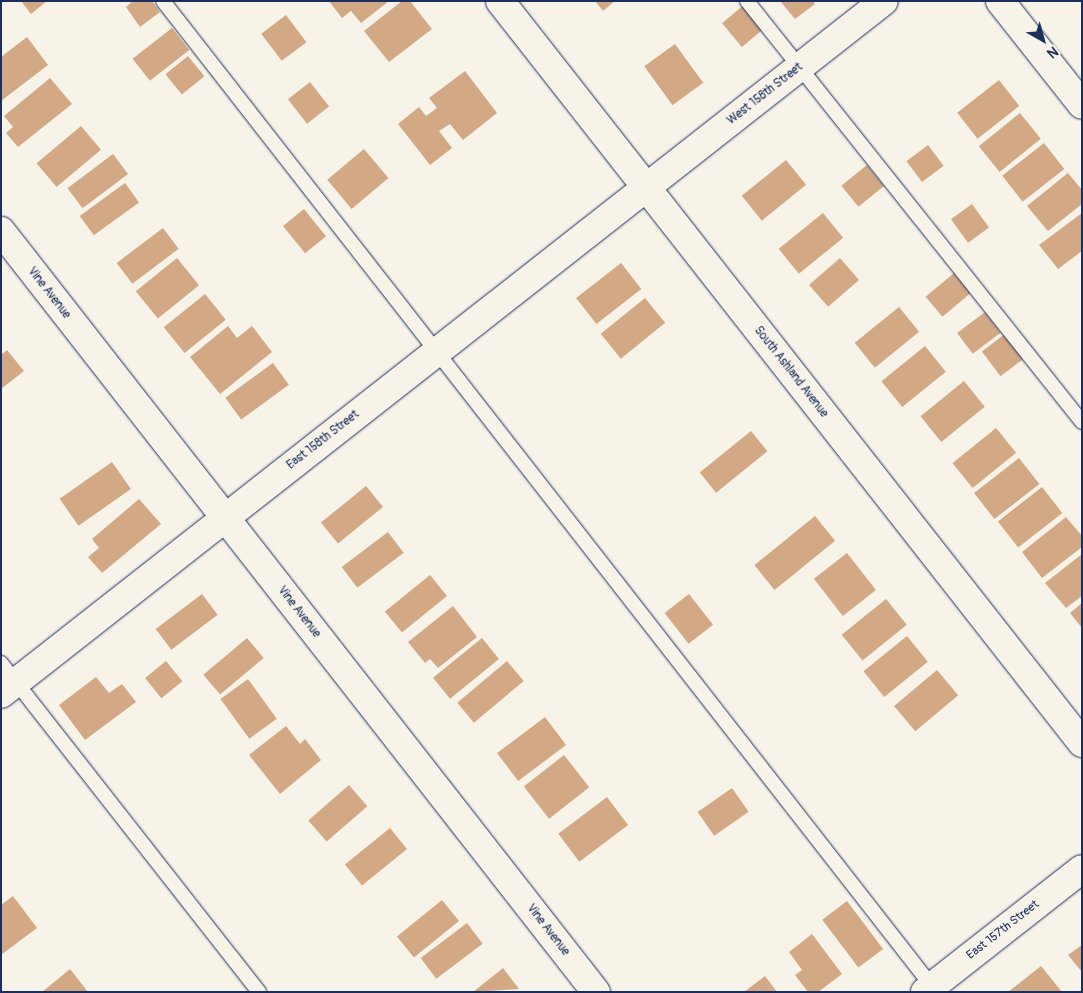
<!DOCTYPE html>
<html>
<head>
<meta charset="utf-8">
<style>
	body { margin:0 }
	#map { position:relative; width:1083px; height:993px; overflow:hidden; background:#f7f3e8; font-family:Pangolin,sans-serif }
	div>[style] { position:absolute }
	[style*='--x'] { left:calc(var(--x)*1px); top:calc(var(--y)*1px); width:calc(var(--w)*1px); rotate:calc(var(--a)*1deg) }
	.building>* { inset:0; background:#d3a985; transform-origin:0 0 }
	.roads { filter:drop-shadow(0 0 1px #1b2f5e) drop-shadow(0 0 1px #1b2f5e) }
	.lane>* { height:14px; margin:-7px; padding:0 7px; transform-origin:7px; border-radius:7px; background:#f7f3e8 }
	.street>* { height:28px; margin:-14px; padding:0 14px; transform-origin:14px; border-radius:14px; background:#f7f3e8 }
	span { translate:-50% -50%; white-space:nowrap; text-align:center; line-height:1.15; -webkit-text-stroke:4.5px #f7f3e8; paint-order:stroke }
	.street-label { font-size:12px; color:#1b2f5e }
	.frame { position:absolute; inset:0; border:2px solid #1b2f5e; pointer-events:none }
	.north { position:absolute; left:1018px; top:15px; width:50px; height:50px; -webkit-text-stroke:4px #f7f3e8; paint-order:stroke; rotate:142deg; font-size:14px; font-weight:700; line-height:20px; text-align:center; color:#1b2f5e }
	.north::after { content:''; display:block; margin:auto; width:18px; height:22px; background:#1b2f5e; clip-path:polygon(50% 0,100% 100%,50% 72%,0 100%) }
</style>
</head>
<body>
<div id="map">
	<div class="building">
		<div style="clip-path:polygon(21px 1px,47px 1px,31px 14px)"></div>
		<div style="clip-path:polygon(133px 1px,152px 1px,160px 12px,140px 27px,126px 7px)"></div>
		<div style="clip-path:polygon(329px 1px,389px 1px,361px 23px,351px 11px,342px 18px)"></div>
		<div style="clip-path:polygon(402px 1px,410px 1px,432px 29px,389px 62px,364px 31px)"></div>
		<div style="clip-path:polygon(595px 1px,615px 1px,603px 11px)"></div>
		<div style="clip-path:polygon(780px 1px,813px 1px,815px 4px,795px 19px)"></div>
		<div style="left:745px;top:4px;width:31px;height:30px;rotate:50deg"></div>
		<div style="left:286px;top:15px;width:34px;height:31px;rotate:53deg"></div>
		<div style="left:172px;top:28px;width:28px;height:50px;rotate:52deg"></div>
		<div style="clip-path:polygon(27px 37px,48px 65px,1px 101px,1px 57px)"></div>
		<div style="left:675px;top:44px;width:48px;height:38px;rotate:54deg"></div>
		<div style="left:188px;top:56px;width:26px;height:29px;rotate:51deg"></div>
		<div style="clip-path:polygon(465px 71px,497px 113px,463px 140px,450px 124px,439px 131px,452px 148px,430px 165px,398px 124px,419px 107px,426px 116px,437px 108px,429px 98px)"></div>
		<div style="clip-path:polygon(50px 78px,72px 104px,18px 147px,6px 133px,13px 127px,4px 116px)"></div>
		<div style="left:999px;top:80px;width:33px;height:53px;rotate:52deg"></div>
		<div style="left:310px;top:82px;width:31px;height:28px;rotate:52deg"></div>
		<div style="left:1020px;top:113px;width:33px;height:53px;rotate:51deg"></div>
		<div style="left:81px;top:126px;width:31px;height:58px;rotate:50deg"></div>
		<div style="left:1044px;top:143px;width:33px;height:53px;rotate:52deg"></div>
		<div style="left:928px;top:145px;width:26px;height:27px;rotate:53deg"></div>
		<div style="left:364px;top:149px;width:38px;height:48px;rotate:50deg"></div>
		<div style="left:113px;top:154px;width:25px;height:57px;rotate:53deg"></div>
		<div style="left:786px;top:160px;width:32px;height:57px;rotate:51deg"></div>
		<div style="left:867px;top:165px;width:27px;height:33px;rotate:51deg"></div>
		<div style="clip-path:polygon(1068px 173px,1082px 190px,1082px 204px,1048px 231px,1027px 206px)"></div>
		<div style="left:125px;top:183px;width:24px;height:56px;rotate:54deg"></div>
		<div style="left:972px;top:204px;width:29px;height:26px;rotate:54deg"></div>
		<div style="left:304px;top:209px;width:35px;height:27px;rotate:51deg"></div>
		<div style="left:823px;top:213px;width:32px;height:57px;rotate:51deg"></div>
		<div style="clip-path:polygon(1082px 213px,1082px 251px,1058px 269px,1039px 245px)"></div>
		<div style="left:163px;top:228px;width:26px;height:58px;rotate:53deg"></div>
		<div style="left:177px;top:258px;width:35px;height:53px;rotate:51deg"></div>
		<div style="left:840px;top:258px;width:29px;height:41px;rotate:49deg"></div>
		<div style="left:621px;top:263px;width:33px;height:57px;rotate:52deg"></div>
		<div style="left:954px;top:273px;width:26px;height:37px;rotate:50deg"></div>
		<div style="left:205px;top:294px;width:33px;height:53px;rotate:51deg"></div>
		<div style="left:645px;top:298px;width:32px;height:57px;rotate:51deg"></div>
		<div style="left:899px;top:307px;width:32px;height:57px;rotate:51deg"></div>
		<div style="left:985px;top:312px;width:26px;height:35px;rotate:53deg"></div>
		<div style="clip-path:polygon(228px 326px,237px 338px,252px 326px,272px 352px,220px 394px,190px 357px)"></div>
		<div style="left:1005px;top:334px;width:31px;height:29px;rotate:53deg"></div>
		<div style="left:925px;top:346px;width:33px;height:56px;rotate:51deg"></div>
		<div style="clip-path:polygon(7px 350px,24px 371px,1px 389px,1px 355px)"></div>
		<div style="left:273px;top:363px;width:27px;height:59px;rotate:54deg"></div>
		<div style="left:964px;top:381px;width:33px;height:56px;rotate:51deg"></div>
		<div style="left:996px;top:428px;width:32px;height:56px;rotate:51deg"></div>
		<div style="left:751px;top:431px;width:26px;height:66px;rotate:51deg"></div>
		<div style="left:1019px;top:458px;width:33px;height:57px;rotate:52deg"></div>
		<div style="left:112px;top:462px;width:33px;height:64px;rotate:55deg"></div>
		<div style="left:366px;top:486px;width:27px;height:58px;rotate:51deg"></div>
		<div style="left:1042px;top:487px;width:33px;height:56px;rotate:52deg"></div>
		<div style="clip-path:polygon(139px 499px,161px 524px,102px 573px,88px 557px,99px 548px,92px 539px)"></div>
		<div style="left:815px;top:516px;width:32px;height:78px;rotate:51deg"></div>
		<div style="clip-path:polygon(1066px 517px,1082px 536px,1082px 547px,1042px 578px,1022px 552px)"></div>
		<div style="left:388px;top:532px;width:26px;height:58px;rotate:53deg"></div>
		<div style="left:847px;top:553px;width:47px;height:42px;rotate:52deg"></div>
		<div style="clip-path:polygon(1082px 554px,1082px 596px,1066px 608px,1045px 583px)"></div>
		<div style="left:430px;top:575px;width:27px;height:58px;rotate:51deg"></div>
		<div style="left:202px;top:594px;width:26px;height:58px;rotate:53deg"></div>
		<div style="left:689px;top:594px;width:39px;height:31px;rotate:52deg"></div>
		<div style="left:886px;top:599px;width:33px;height:57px;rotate:51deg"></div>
		<div style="clip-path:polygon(1082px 603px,1082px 628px,1070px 613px)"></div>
		<div style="clip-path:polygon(453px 606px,477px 637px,438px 668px,430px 659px,425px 663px,408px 642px)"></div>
		<div style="left:907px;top:636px;width:33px;height:56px;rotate:51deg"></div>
		<div style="left:247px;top:638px;width:26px;height:57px;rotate:50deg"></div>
		<div style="left:482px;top:638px;width:27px;height:63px;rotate:51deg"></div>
		<div style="left:166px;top:661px;width:26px;height:27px;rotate:51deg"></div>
		<div style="left:507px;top:661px;width:26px;height:65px;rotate:50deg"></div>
		<div style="left:937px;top:670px;width:33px;height:56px;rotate:50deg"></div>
		<div style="clip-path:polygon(96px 677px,109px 693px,122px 684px,136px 702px,85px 740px,59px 705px)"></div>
		<div style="left:248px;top:679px;width:49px;height:34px;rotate:54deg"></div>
		<div style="left:545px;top:717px;width:35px;height:60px;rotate:53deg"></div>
		<div style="clip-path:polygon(286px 726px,300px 744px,305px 739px,321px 760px,280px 794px,249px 755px)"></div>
		<div style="left:564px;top:755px;width:41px;height:51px;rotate:52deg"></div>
		<div style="left:349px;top:785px;width:28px;height:54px;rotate:49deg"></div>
		<div style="left:732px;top:788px;width:29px;height:42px;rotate:55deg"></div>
		<div style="left:607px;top:797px;width:35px;height:61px;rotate:53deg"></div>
		<div style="left:390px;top:828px;width:27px;height:58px;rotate:51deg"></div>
		<div style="clip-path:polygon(13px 896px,37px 928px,1px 955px,1px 905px)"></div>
		<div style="left:442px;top:900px;width:27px;height:58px;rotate:51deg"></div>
		<div style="left:847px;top:901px;width:60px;height:31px;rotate:53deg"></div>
		<div style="left:467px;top:923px;width:26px;height:58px;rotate:53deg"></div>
		<div style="clip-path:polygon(812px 934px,842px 974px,818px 992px,808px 992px,795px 975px,802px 970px,789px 952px)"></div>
		<div style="clip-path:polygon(1082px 945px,1082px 972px,1068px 955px)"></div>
		<div style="clip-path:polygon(1041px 966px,1062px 992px,1008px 992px)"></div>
		<div style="clip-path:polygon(503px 968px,519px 989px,473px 992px)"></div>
		<div style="clip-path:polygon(70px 969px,88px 992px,42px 992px)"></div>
		<div style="clip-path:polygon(765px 976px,777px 992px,744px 992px)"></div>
	</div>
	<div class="roads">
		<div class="lane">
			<div style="--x:163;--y:1;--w:1253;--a:52.03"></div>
			<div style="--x:747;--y:1;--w:538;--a:51.49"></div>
			<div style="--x:1;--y:663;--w:418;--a:51.9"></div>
		</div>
		<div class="street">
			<div style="--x:500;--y:1;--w:943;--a:51.89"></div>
			<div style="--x:1000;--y:1;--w:132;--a:51.7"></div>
			<div style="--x:1;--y:231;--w:966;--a:51.98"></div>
			<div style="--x:1;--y:694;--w:1122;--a:-38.13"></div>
			<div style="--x:925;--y:992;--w:199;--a:-38.1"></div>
		</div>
	</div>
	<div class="street-label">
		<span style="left:765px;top:94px;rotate:-38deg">West 158th Street</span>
		<span style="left:49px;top:293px;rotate:52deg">Vine Avenue</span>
		<span style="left:791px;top:372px;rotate:52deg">South Ashland Avenue</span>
		<span style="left:323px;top:440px;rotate:-38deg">East 158th Street</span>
		<span style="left:299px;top:612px;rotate:52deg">Vine Avenue</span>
		<span style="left:548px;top:930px;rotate:52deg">Vine Avenue</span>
		<span style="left:1003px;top:930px;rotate:-38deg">East 157th Street</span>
	</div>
	<div class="frame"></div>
	<div class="north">N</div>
</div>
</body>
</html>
